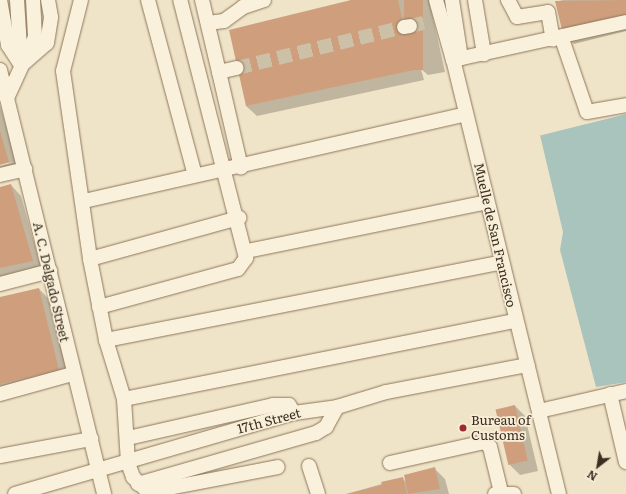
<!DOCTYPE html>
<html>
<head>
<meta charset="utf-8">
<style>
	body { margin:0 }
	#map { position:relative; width:626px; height:494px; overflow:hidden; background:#f0e4c8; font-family:Literata,serif }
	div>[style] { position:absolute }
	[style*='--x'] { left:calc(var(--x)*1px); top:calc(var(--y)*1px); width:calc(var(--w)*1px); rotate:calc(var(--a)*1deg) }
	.water>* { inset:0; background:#a9c4bc }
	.pier>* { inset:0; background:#f0e4c8 }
	.shadow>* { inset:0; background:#0003 }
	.building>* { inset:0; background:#cf9f7d; transform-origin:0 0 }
	.minor-tunnel>* { height:14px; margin-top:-7px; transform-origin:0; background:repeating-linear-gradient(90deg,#ccc0a6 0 14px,transparent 0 21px) }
	.roads { filter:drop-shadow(0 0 1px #8d765c) drop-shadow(0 0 1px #8d765c) }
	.minor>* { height:14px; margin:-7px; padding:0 7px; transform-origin:7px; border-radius:7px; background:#faf1dc }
	.dots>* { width:11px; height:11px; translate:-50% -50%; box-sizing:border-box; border:2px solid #f7eed8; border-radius:50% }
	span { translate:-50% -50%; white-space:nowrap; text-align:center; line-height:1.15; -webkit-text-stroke:3.5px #f7eed8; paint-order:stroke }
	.street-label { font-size:13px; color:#3d2e20 }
	.poi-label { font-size:13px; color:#3d2e20 }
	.left { translate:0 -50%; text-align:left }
	.north { position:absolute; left:578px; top:446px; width:40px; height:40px; -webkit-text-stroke:3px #f7eed8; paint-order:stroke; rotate:211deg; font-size:11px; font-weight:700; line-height:16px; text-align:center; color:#3d2e20 }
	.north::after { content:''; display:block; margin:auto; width:14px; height:18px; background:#3d2e20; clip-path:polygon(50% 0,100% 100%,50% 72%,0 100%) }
</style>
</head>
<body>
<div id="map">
	<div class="water">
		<div style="clip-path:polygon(626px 114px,626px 382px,596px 387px,560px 250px,563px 232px,540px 135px)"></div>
	</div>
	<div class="pier">
		<div style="clip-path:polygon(626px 112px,626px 114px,538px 136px,539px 133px)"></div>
	</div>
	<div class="shadow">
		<div style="clip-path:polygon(355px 0,429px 0,445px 72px,428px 75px,421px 69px,424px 80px,257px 116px,246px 106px)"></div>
		<div style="clip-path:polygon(563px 0,626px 0,626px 31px,574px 44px,564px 34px,556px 2px)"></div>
		<div style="clip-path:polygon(0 105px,19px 173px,0 178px,0 166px,14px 162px,0 164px)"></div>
		<div style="clip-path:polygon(11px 185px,21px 196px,42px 271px,0 281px,0 188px)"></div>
		<div style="clip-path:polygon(39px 289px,50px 300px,69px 380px,0 397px,0 298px)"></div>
		<div style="clip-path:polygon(515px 406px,525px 416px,538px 471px,520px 475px,510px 465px)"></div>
		<div style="clip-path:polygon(435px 469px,445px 479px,449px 494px,347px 494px,402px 478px,407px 483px)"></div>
	</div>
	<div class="building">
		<div style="clip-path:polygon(351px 0,398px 0,414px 70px,246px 106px,229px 30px)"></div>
		<div style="left:404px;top:0;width:19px;height:70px"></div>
		<div style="clip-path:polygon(626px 0,626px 19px,563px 34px,555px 1px)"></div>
		<div style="clip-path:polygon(0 131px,9px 162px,0 165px)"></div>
		<div style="clip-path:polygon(11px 184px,33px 261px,0 268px,0 187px)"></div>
		<div style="clip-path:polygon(39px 288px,59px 370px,0 384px,0 297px)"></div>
		<div style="left:515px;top:405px;width:57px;height:20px;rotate:77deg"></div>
		<div style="clip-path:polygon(435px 467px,440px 489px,408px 494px,404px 475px)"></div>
		<div style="clip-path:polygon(403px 477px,407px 494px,346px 494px,382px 485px,381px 482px)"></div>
	</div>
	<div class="minor-tunnel">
		<div style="--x:410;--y:26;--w:18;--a:-13"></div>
		<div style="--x:237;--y:68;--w:172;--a:-13.8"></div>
	</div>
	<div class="roads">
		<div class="minor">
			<div style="--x:0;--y:0;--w:46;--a:79.9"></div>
			<div style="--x:8;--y:45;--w:24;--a:57"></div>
			<div style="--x:17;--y:0;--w:63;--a:86.4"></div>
			<div style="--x:81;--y:0;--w:73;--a:104.2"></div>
			<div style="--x:63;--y:71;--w:190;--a:81.8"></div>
			<div style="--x:90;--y:259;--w:83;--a:78.8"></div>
			<div style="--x:106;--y:340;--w:62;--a:73"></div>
			<div style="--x:124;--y:399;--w:399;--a:-11.3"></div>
			<div style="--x:148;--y:0;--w:181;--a:75"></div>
			<div style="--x:202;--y:0;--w:74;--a:76.7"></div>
			<div style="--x:219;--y:72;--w:18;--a:-13"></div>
			<div style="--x:436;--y:0;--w:62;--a:74.2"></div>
			<div style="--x:452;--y:0;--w:59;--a:81.2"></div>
			<div style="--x:475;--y:0;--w:55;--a:80.5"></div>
			<div style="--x:508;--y:0;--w:19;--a:62"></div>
			<div style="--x:517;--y:17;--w:31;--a:-9"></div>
			<div style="--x:548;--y:12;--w:28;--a:80"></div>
			<div style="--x:208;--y:23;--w:16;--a:-7"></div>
			<div style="--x:224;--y:21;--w:24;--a:-36"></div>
			<div style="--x:243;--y:7;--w:22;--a:-18"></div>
			<div style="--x:404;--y:27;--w:6;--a:-9"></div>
			<div style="--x:562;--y:39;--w:77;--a:71.1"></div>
			<div style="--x:587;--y:112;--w:40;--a:-10"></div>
			<div style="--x:24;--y:63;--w:30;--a:-41"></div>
			<div style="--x:47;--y:43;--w:26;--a:-81"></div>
			<div style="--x:51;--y:17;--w:17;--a:-100"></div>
			<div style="--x:0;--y:70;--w:437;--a:76.2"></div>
			<div style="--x:219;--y:72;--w:98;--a:77"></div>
			<div style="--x:7;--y:98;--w:67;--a:-65.3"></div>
			<div style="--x:35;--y:37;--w:37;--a:-93"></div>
			<div style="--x:0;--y:175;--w:26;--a:-13"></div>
			<div style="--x:84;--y:201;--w:392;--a:-12.8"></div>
			<div style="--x:247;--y:251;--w:245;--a:-11.5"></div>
			<div style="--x:90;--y:259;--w:155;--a:-15.4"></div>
			<div style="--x:0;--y:284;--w:52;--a:-14.6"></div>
			<div style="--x:99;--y:307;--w:144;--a:-15.3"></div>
			<div style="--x:238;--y:269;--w:14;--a:-54"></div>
			<div style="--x:246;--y:258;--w:266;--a:-104.3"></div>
			<div style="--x:106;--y:340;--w:400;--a:-11.1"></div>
			<div style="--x:0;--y:394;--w:75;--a:-15.5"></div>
			<div style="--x:610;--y:394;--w:70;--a:76.8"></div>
			<div style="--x:124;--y:399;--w:64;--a:86.4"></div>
			<div style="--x:128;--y:463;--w:15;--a:70"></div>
			<div style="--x:133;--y:477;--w:21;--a:45"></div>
			<div style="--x:148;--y:492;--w:132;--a:-10.9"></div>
			<div style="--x:539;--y:411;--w:89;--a:-12.9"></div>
			<div style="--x:128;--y:438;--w:149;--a:-12.8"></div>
			<div style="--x:273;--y:405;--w:16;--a:0"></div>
			<div style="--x:289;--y:405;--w:9;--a:58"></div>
			<div style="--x:0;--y:456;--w:93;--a:-10.6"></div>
			<div style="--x:390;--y:463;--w:97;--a:-12.5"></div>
			<div style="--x:485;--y:442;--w:7;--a:45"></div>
			<div style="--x:490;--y:447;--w:46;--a:76.3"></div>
			<div style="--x:309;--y:466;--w:29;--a:72"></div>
			<div style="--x:138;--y:484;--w:185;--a:-16"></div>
			<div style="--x:316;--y:433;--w:12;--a:-31"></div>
			<div style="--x:326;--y:427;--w:23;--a:-61"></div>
			<div style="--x:15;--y:494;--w:291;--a:-16.2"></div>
			<div style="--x:294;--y:413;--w:43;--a:-7.9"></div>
			<div style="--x:337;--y:407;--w:51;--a:-17"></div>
			<div style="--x:386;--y:392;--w:144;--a:-10.8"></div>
			<div style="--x:495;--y:494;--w:19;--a:0"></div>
			<div style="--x:559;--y:494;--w:447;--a:-103.7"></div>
			<div style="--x:453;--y:60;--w:177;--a:-12.4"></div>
		</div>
	</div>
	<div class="dots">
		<div style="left:463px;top:428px;background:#9e2a2b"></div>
	</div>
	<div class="street-label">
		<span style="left:495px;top:235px;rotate:77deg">Muelle de San Francisco</span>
		<span style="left:51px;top:282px;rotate:77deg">A. C. Delgado Street</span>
		<span style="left:269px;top:421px;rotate:-15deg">17th Street</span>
	</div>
	<div class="poi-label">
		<span class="left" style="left:471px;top:428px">Bureau of<br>Customs</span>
	</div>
	<div class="north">N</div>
</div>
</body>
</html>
